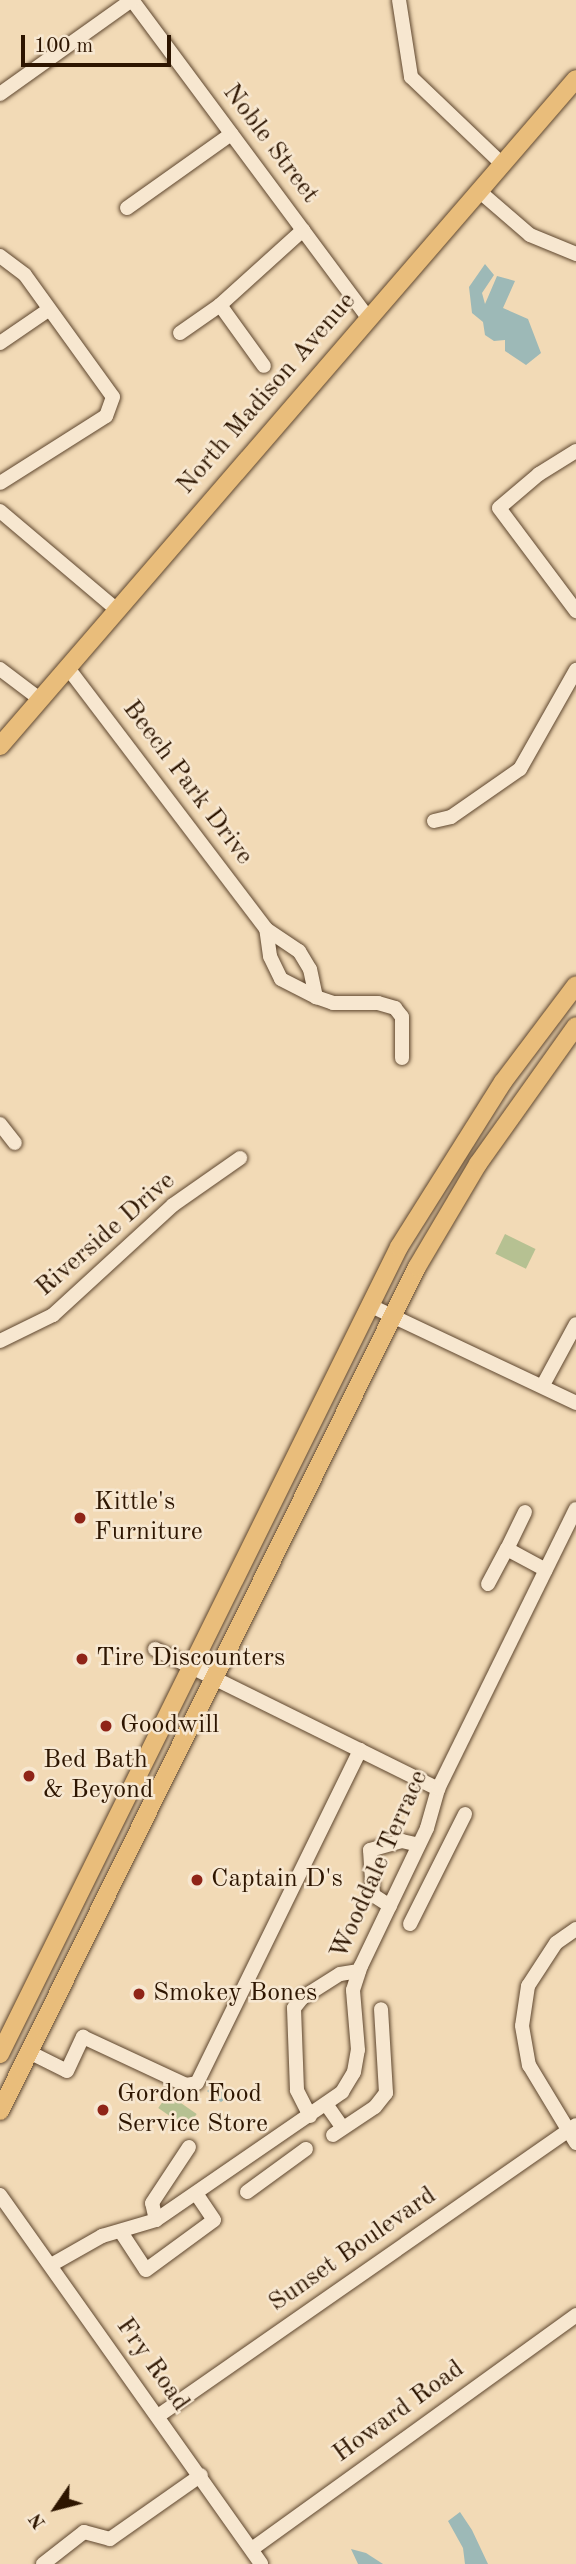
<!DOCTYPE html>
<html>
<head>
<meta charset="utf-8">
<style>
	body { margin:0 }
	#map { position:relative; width:576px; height:2564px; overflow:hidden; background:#f2dab6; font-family:"Old Standard TT",serif }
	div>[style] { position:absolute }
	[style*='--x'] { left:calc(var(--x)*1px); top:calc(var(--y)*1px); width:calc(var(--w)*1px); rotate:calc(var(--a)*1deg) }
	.green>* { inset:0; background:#b6c192; transform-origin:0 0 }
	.water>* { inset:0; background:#9db9b7 }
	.roads { filter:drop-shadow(0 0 2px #5e462e) drop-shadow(0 0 2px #5e462e) }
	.minor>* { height:14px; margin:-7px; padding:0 7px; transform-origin:7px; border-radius:7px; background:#f7e7d0 }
	.major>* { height:18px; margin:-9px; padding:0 9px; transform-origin:9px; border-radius:9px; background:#e9bd7b }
	.dots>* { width:19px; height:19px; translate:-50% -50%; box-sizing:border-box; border:4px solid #f7e7d0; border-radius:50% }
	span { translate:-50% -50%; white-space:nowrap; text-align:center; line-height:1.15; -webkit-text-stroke:5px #f7e7d0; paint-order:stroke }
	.street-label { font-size:26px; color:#2d1500 }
	.poi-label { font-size:26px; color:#2d1500 }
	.left { translate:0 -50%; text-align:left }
	.north { position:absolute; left:21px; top:2473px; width:70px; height:70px; -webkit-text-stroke:5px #f7e7d0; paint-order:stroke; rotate:235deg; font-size:19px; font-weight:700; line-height:28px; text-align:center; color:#2d1500 }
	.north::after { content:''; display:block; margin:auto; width:24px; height:32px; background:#2d1500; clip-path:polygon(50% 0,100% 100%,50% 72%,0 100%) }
	.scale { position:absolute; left:21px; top:35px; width:150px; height:32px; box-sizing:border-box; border:4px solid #2d1500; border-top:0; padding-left:9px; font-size:21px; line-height:24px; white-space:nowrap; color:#2d1500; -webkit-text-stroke:5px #f7e7d0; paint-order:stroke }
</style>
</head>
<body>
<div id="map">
	<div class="green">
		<div style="left:505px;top:1234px;width:34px;height:22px;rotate:26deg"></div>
		<div style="left:168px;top:2094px;width:35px;height:17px;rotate:35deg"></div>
	</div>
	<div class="water">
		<div style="clip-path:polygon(485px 264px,494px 275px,482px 293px,485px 304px,497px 276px,515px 281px,503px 308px,528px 319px,541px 353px,526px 365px,505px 351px,505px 340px,494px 341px,485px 335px,483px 322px,472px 313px,469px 287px)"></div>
		<div style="clip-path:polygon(218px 2083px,228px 2097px,221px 2102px,207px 2091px)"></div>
		<div style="clip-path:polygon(460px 2512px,472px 2530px,488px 2564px,465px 2564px,463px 2548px,448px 2521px)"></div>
		<div style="clip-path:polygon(351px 2549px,366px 2553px,383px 2564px,358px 2564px)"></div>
	</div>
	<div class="roads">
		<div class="minor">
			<div style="--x:132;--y:0;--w:396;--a:53.4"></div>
			<div style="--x:399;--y:0;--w:78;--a:81.1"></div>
			<div style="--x:411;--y:77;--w:126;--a:43.7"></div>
			<div style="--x:0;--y:94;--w:162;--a:-35.5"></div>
			<div style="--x:479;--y:191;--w:67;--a:40.8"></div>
			<div style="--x:530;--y:235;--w:50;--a:22.4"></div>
			<div style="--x:127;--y:208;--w:128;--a:-35.4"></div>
			<div style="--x:0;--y:256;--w:31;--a:37"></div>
			<div style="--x:25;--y:275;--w:150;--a:54.2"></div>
			<div style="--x:113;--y:397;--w:20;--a:110"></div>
			<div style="--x:106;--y:416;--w:125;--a:147.7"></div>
			<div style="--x:220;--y:305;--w:75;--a:54.2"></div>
			<div style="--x:180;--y:333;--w:49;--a:-35"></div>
			<div style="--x:220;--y:305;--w:112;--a:-42.1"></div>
			<div style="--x:0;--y:343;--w:58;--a:-34.5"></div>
			<div style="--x:576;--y:451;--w:44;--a:148.1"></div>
			<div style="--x:539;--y:474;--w:52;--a:139.6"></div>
			<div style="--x:499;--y:508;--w:129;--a:53.2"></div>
			<div style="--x:0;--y:511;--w:153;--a:40.2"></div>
			<div style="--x:68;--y:668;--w:328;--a:52.8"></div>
			<div style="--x:0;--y:669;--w:51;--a:37.1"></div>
			<div style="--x:434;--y:821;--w:17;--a:-13"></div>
			<div style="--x:451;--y:817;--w:84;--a:-34.8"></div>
			<div style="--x:520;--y:769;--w:114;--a:-60.5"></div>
			<div style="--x:266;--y:929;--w:40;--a:34"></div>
			<div style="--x:299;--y:951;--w:21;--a:59"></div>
			<div style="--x:310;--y:969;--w:29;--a:78"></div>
			<div style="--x:316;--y:997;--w:39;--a:-153"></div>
			<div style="--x:281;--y:979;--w:25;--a:-116"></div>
			<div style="--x:270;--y:956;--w:27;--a:-98"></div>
			<div style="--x:316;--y:997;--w:18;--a:19"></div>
			<div style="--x:333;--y:1003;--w:45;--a:0"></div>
			<div style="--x:378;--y:1003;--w:18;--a:16"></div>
			<div style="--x:395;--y:1008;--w:11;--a:52"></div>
			<div style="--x:402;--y:1017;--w:41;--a:90"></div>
			<div style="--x:0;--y:1124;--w:24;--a:52"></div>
			<div style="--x:369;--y:1305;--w:229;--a:25.3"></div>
			<div style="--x:0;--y:1341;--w:59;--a:-26.1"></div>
			<div style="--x:53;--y:1315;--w:163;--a:-42.5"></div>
			<div style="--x:173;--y:1205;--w:82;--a:-35"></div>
			<div style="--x:543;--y:1385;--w:69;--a:-61.6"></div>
			<div style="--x:525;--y:1512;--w:41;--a:115.9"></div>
			<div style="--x:507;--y:1549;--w:44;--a:28.3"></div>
			<div style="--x:488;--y:1584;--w:40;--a:-62"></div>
			<div style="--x:155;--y:1649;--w:316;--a:26.3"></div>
			<div style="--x:390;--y:1906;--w:20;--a:-147"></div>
			<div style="--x:373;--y:1895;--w:45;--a:-93.8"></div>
			<div style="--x:370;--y:1850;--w:33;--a:-16"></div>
			<div style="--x:402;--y:1841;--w:17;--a:13"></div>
			<div style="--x:410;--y:1924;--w:123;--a:-63.4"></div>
			<div style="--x:576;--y:1929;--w:24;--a:145"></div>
			<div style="--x:556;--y:1943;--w:51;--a:123.1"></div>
			<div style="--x:528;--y:1986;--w:40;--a:98.5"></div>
			<div style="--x:522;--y:2026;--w:40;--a:80"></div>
			<div style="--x:529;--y:2065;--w:91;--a:58.9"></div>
			<div style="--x:29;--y:2052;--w:42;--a:26.6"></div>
			<div style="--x:67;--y:2071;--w:38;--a:-65"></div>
			<div style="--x:83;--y:2037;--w:114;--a:25"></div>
			<div style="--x:186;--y:2085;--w:11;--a:-10"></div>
			<div style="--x:197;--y:2083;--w:371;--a:-63.9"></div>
			<div style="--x:326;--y:2104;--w:29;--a:55"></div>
			<div style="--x:310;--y:2116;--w:29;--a:-117"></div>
			<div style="--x:297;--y:2090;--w:82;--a:-92.1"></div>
			<div style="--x:294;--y:2008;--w:13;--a:-51"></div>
			<div style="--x:302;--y:1998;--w:45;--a:-32.3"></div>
			<div style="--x:340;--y:1974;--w:19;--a:-9"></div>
			<div style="--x:333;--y:2135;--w:50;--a:-33.7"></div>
			<div style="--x:375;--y:2107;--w:18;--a:-52"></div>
			<div style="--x:386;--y:2093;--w:84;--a:-93.4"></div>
			<div style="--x:247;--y:2192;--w:73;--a:-36.1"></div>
			<div style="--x:0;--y:2195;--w:452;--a:54.7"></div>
			<div style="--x:156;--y:2220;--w:17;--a:-103"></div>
			<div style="--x:152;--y:2203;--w:67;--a:-56.5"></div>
			<div style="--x:121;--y:2232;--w:45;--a:56.7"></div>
			<div style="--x:146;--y:2270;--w:84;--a:-36.3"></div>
			<div style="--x:214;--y:2220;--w:32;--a:-124"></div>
			<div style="--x:51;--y:2265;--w:59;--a:-29.6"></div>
			<div style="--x:102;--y:2236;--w:56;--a:-16.5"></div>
			<div style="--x:156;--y:2220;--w:226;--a:-34.5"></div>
			<div style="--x:342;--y:2092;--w:23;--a:-59"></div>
			<div style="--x:354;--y:2072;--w:22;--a:-80"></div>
			<div style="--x:358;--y:2050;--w:60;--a:-94.8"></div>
			<div style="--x:353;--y:1990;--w:25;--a:-72"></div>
			<div style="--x:361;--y:1966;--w:153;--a:-64.4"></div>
			<div style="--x:427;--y:1828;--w:41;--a:-74.2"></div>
			<div style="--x:438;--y:1789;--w:312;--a:-63.8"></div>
			<div style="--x:158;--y:2416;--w:509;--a:-34.84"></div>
			<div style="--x:252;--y:2549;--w:400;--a:-35.8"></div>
			<div style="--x:43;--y:2564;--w:52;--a:-38"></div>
			<div style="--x:84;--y:2532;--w:27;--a:15"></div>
			<div style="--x:110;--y:2539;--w:111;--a:-35.1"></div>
		</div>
		<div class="major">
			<div style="--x:0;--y:746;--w:881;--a:-49.19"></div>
			<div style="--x:0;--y:2054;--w:900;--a:-63.69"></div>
			<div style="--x:399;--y:1247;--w:195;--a:-57.8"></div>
			<div style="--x:503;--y:1082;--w:121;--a:-53"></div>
			<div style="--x:0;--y:2111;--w:941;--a:-63.71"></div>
			<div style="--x:417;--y:1267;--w:120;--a:-59.4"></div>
			<div style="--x:478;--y:1164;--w:169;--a:-54.6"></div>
		</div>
	</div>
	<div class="dots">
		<div style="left:80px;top:1518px;background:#8f2418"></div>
		<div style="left:82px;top:1659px;background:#8f2418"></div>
		<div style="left:106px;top:1726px;background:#8f2418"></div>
		<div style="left:29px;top:1776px;background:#8f2418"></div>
		<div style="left:197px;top:1880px;background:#8f2418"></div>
		<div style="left:139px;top:1994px;background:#8f2418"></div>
		<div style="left:103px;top:2110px;background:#8f2418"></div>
	</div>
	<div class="street-label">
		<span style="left:270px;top:144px;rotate:53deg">Noble Street</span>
		<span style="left:267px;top:394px;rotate:-49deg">North Madison Avenue</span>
		<span style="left:187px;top:783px;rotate:53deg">Beech Park Drive</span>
		<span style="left:106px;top:1235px;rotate:-41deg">Riverside Drive</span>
		<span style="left:380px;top:1865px;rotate:-66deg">Wooddale Terrace</span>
		<span style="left:353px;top:2250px;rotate:-35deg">Sunset Boulevard</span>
		<span style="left:152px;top:2365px;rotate:55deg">Fry Road</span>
		<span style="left:399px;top:2412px;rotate:-36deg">Howard Road</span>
	</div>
	<div class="poi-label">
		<span class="left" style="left:94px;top:1518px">Kittle's<br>Furniture</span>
		<span class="left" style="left:96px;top:1659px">Tire Discounters</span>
		<span class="left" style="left:120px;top:1726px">Goodwill</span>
		<span class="left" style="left:43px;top:1776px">Bed Bath<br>&amp; Beyond</span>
		<span class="left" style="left:211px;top:1880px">Captain D's</span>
		<span class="left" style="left:153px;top:1994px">Smokey Bones</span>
		<span class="left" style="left:117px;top:2110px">Gordon Food<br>Service Store</span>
	</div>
	<div class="north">N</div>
	<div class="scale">100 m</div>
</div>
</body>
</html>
